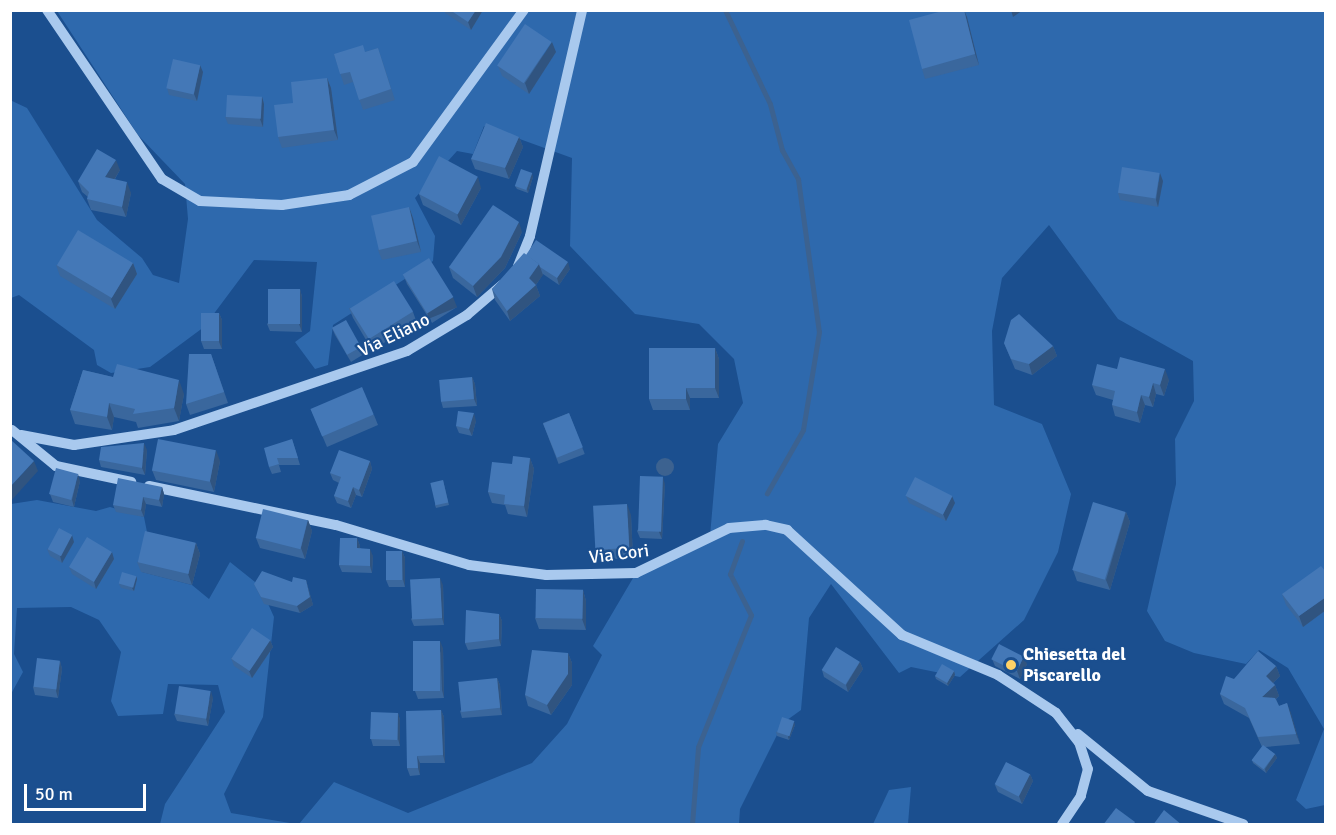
<!DOCTYPE html>
<html>
<head>
<meta charset="utf-8">
<style>
	body { margin:0 }
	#map { position:relative; width:1336px; height:835px; overflow:hidden; background:#1b4f8f; font-family:Signika,sans-serif }
	div>[style] { position:absolute }
	[style*='--x'] { left:calc(var(--x)*1px); top:calc(var(--y)*1px); width:calc(var(--w)*1px); rotate:calc(var(--a)*1deg) }
	.green>* { inset:0; background:#2e69ad }
	.water>* { inset:0; background:#3c6290 }
	.round { border-radius:50% }
	.stream>* { height:5px; margin:-2.5px; padding:0 2.5px; transform-origin:2.5px; border-radius:2.5px; background:#3c6290 }
	.minor>* { height:10px; margin:-5px; padding:0 5px; transform-origin:5px; border-radius:5px; background:#a9c9ee }
	.wall>* { inset:0; background:#3a679d; transform-origin:0 0 }
	.shaded-wall>* { inset:0; background:#305480; transform-origin:0 0 }
	.building>* { inset:0; background:#4478b7; transform-origin:0 0 }
	.dots>* { width:16px; height:16px; translate:-50% -50%; box-sizing:border-box; border:3px solid #1b4f8f; border-radius:50% }
	span { translate:-50% -50%; white-space:nowrap; text-align:center; line-height:1.15; -webkit-text-stroke:4.5px #1b4f8f; paint-order:stroke }
	.street-label { font-size:18px; color:#fff }
	.poi-label { font-size:18px; color:#fff; font-weight:700 }
	.left { translate:0 -50%; text-align:left }
	.frame { position:absolute; inset:0; border:12px solid #fff; pointer-events:none }
	.scale { position:absolute; left:24px; top:784px; width:122px; height:27px; box-sizing:border-box; border:3px solid #fff; border-top:0; padding-left:8px; font-size:18px; line-height:21px; white-space:nowrap; color:#fff; -webkit-text-stroke:4px #1b4f8f; paint-order:stroke }
</style>
</head>
<body>
<div id="map">
	<div class="green">
		<div style="clip-path:polygon(57px 11px,1325px 11px,1325px 805px,1306px 809px,1296px 800px,1324px 729px,1288px 668px,1259px 650px,1246px 664px,1194px 653px,1165px 641px,1147px 611px,1176px 484px,1175px 439px,1194px 401px,1193px 361px,1118px 319px,1049px 225px,1002px 278px,992px 331px,994px 405px,1042px 424px,1071px 494px,1058px 552px,1024px 620px,960px 677px,911px 667px,899px 673px,831px 584px,809px 618px,801px 710px,783px 723px,740px 809px,739px 824px,299px 824px,334px 782px,408px 813px,532px 763px,567px 724px,602px 655px,593px 646px,636px 573px,710px 536px,718px 444px,743px 403px,734px 359px,699px 324px,635px 314px,570px 246px,572px 158px,484px 126px,473px 154px,457px 151px,415px 198px,435px 236px,433px 261px,333px 325px,328px 365px,315px 369px,295px 342px,310px 331px,317px 262px,254px 260px,204px 327px,150px 367px,111px 373px,97px 365px,94px 350px,19px 295px,11px 298px,10px 100px,27px 108px,97px 220px,142px 258px,153px 275px,179px 283px,188px 219px,185px 184px,138px 135px)"></div>
		<div style="clip-path:polygon(37px 500px,96px 511px,110px 507px,144px 517px,149px 542px,142px 572px,192px 585px,209px 599px,230px 562px,260px 586px,274px 617px,263px 717px,224px 794px,231px 813px,296px 824px,160px 824px,165px 804px,225px 712px,218px 685px,168px 684px,163px 714px,118px 716px,111px 701px,121px 652px,99px 620px,71px 607px,17px 608px,14px 654px,23px 672px,11px 694px,11px 504px)"></div>
		<div style="clip-path:polygon(911px 787px,908px 824px,873px 824px,889px 790px)"></div>
	</div>
	<div class="water">
		<div class="round" style="left:656px;top:458px;width:18px;height:18px"></div>
	</div>
	<div class="stream">
		<div style="--x:725;--y:10;--w:104;--a:64.4"></div>
		<div style="--x:770;--y:104;--w:48;--a:75.4"></div>
		<div style="--x:782;--y:150;--w:33;--a:61"></div>
		<div style="--x:798;--y:179;--w:154;--a:82.2"></div>
		<div style="--x:819;--y:332;--w:99;--a:99.3"></div>
		<div style="--x:803;--y:430;--w:73;--a:119.7"></div>
		<div style="--x:692;--y:824;--w:77;--a:-85.5"></div>
		<div style="--x:698;--y:747;--w:142;--a:-68.1"></div>
		<div style="--x:751;--y:615;--w:46;--a:-117.1"></div>
		<div style="--x:730;--y:574;--w:35;--a:-70"></div>
	</div>
	<div class="minor">
		<div style="--x:47;--y:10;--w:204;--a:55.8"></div>
		<div style="--x:162;--y:179;--w:44;--a:30.1"></div>
		<div style="--x:200;--y:201;--w:82;--a:2.8"></div>
		<div style="--x:282;--y:205;--w:68;--a:-8.5"></div>
		<div style="--x:349;--y:195;--w:72;--a:-27.3"></div>
		<div style="--x:413;--y:162;--w:188;--a:-53.9"></div>
		<div style="--x:518;--y:266;--w:32;--a:-68"></div>
		<div style="--x:530;--y:236;--w:232;--a:-77"></div>
		<div style="--x:12;--y:430;--w:57;--a:39.3"></div>
		<div style="--x:56;--y:466;--w:77;--a:12"></div>
		<div style="--x:21;--y:435;--w:54;--a:10.7"></div>
		<div style="--x:74;--y:445;--w:101;--a:-8.5"></div>
		<div style="--x:174;--y:430;--w:246;--a:-18.7"></div>
		<div style="--x:407;--y:351;--w:70;--a:-31"></div>
		<div style="--x:467;--y:315;--w:46;--a:-40.6"></div>
		<div style="--x:149;--y:486;--w:191;--a:11.8"></div>
		<div style="--x:336;--y:525;--w:139;--a:16.7"></div>
		<div style="--x:469;--y:565;--w:78;--a:7.4"></div>
		<div style="--x:546;--y:575;--w:90;--a:-1.3"></div>
		<div style="--x:636;--y:573;--w:103;--a:-25.8"></div>
		<div style="--x:729;--y:528;--w:37;--a:-5"></div>
		<div style="--x:766;--y:525;--w:22;--a:13"></div>
		<div style="--x:787;--y:530;--w:156;--a:42.4"></div>
		<div style="--x:902;--y:635;--w:104;--a:22.6"></div>
		<div style="--x:998;--y:675;--w:69;--a:33.2"></div>
		<div style="--x:1056;--y:713;--w:37;--a:52"></div>
		<div style="--x:1079;--y:742;--w:28;--a:72"></div>
		<div style="--x:1088;--y:769;--w:28;--a:105"></div>
		<div style="--x:1081;--y:796;--w:34;--a:124"></div>
		<div style="--x:1078;--y:734;--w:90;--a:39.2"></div>
		<div style="--x:1148;--y:791;--w:101;--a:19.2"></div>
	</div>
	<div class="wall">
		<div style="clip-path:polygon(445px 10px,483px 10px,471px 30px,445px 13px)"></div>
		<div style="clip-path:polygon(964px 10px,979px 65px,925px 79px,922px 69px)"></div>
		<div style="clip-path:polygon(378px 48px,395px 100px,363px 110px,353px 82px,344px 85px,334px 54px,365px 52px)"></div>
		<div style="clip-path:polygon(556px 52px,529px 94px,502px 76px,498px 66px)"></div>
		<div style="clip-path:polygon(203px 72px,197px 101px,169px 95px,167px 88px)"></div>
		<div style="clip-path:polygon(327px 78px,331px 88px,338px 140px,282px 148px,278px 137px,293px 103px)"></div>
		<div style="clip-path:polygon(262px 97px,264px 104px,263px 127px,228px 124px,225px 117px)"></div>
		<div style="clip-path:polygon(519px 137px,523px 147px,509px 179px,475px 169px,471px 159px)"></div>
		<div style="clip-path:polygon(120px 170px,115px 179px,131px 193px,126px 217px,91px 210px,87px 199px,88px 197px,82px 192px,78px 181px)"></div>
		<div style="clip-path:polygon(533px 177px,528px 193px,517px 189px,515px 186px)"></div>
		<div style="clip-path:polygon(1163px 181px,1158px 207px,1120px 200px,1118px 193px)"></div>
		<div style="clip-path:polygon(481px 188px,461px 225px,423px 205px,419px 194px)"></div>
		<div style="clip-path:polygon(409px 207px,413px 218px,421px 252px,382px 260px,378px 250px)"></div>
		<div style="clip-path:polygon(522px 232px,505px 268px,477px 297px,453px 278px,449px 267px)"></div>
		<div style="clip-path:polygon(526px 255px,570px 269px,559px 285px,543px 274px,536px 285px,540px 296px,510px 321px,495px 300px,492px 289px)"></div>
		<div style="clip-path:polygon(133px 263px,137px 274px,115px 309px,60px 276px,56px 265px)"></div>
		<div style="clip-path:polygon(403px 274px,457px 307px,432px 323px,407px 284px)"></div>
		<div style="clip-path:polygon(300px 289px,302px 297px,302px 332px,270px 331px,267px 324px)"></div>
		<div style="clip-path:polygon(349px 308px,413px 312px,417px 323px,372px 350px,353px 318px)"></div>
		<div style="clip-path:polygon(219px 313px,222px 320px,222px 349px,204px 349px,201px 341px)"></div>
		<div style="clip-path:polygon(332px 328px,361px 347px,364px 354px,351px 362px,335px 335px)"></div>
		<div style="clip-path:polygon(1004px 343px,1053px 346px,1057px 356px,1032px 375px,1015px 369px)"></div>
		<div style="clip-path:polygon(715px 348px,719px 359px,719px 398px,690px 398px,690px 410px,653px 410px,649px 399px)"></div>
		<div style="clip-path:polygon(211px 354px,228px 403px,190px 415px,186px 404px)"></div>
		<div style="clip-path:polygon(1117px 369px,1169px 380px,1164px 396px,1156px 394px,1153px 407px,1145px 405px,1140px 423px,1115px 416px,1112px 405px,1113px 400px,1096px 395px,1092px 385px)"></div>
		<div style="clip-path:polygon(83px 370px,184px 394px,179px 421px,138px 428px,136px 422px,114px 417px,112px 430px,75px 424px,70px 410px)"></div>
		<div style="clip-path:polygon(472px 377px,475px 384px,477px 406px,443px 408px,441px 401px)"></div>
		<div style="clip-path:polygon(311px 409px,374px 415px,378px 425px,327px 447px)"></div>
		<div style="left:569px;top:413px;width:44px;height:28px;rotate:69deg"></div>
		<div style="clip-path:polygon(476px 421px,472px 436px,459px 433px,456px 426px)"></div>
		<div style="clip-path:polygon(292px 439px,300px 465px,279px 465px,281px 472px,272px 474px,269px 467px)"></div>
		<div style="clip-path:polygon(147px 450px,145px 475px,101px 467px,99px 460px)"></div>
		<div style="clip-path:polygon(530px 458px,534px 469px,527px 517px,508px 514px,505px 505px,492px 503px,488px 492px,512px 464px)"></div>
		<div style="clip-path:polygon(220px 461px,214px 492px,156px 480px,152px 470px)"></div>
		<div style="clip-path:polygon(370px 461px,372px 469px,362px 497px,356px 495px,351px 508px,337px 503px,334px 496px,339px 483px,333px 480px,330px 473px)"></div>
		<div style="clip-path:polygon(443px 480px,449px 505px,436px 508px,435px 505px)"></div>
		<div style="clip-path:polygon(80px 481px,74px 507px,53px 502px,50px 494px)"></div>
		<div style="clip-path:polygon(665px 484px,662px 539px,640px 538px,637px 531px)"></div>
		<div style="clip-path:polygon(162px 487px,164px 494px,162px 507px,146px 504px,144px 517px,116px 512px,113px 505px)"></div>
		<div style="clip-path:polygon(906px 496px,955px 503px,946px 521px,909px 503px)"></div>
		<div style="clip-path:polygon(1126px 512px,1130px 522px,1110px 590px,1077px 581px,1073px 570px)"></div>
		<div style="clip-path:polygon(631px 515px,633px 558px,599px 560px,595px 549px)"></div>
		<div style="clip-path:polygon(308px 520px,312px 531px,305px 559px,260px 548px,256px 538px)"></div>
		<div style="clip-path:polygon(357px 538px,360px 546px,360px 548px,373px 556px,372px 573px,342px 572px,339px 565px)"></div>
		<div style="clip-path:polygon(74px 542px,62px 563px,50px 556px,47px 549px)"></div>
		<div style="clip-path:polygon(196px 543px,200px 554px,192px 585px,141px 572px,137px 562px)"></div>
		<div style="clip-path:polygon(402px 551px,405px 558px,405px 587px,389px 587px,386px 580px)"></div>
		<div style="clip-path:polygon(114px 559px,96px 589px,72px 574px,69px 567px)"></div>
		<div style="clip-path:polygon(1326px 572px,1326px 610px,1303px 627px,1286px 605px,1282px 594px)"></div>
		<div style="clip-path:polygon(136px 576px,137px 579px,134px 591px,121px 588px,119px 584px)"></div>
		<div style="clip-path:polygon(306px 580px,313px 605px,300px 613px,264px 604px,254px 584px,292px 582px)"></div>
		<div style="clip-path:polygon(443px 585px,444px 625px,414px 626px,411px 619px)"></div>
		<div style="clip-path:polygon(583px 590px,586px 601px,586px 630px,539px 629px,535px 618px)"></div>
		<div style="clip-path:polygon(499px 614px,502px 621px,501px 646px,468px 650px,465px 643px)"></div>
		<div style="clip-path:polygon(270px 640px,273px 647px,252px 678px,234px 666px,231px 658px)"></div>
		<div style="clip-path:polygon(443px 648px,444px 698px,418px 699px,415px 691px)"></div>
		<div style="clip-path:polygon(568px 653px,572px 663px,572px 685px,551px 715px,528px 706px,525px 695px)"></div>
		<div style="clip-path:polygon(992px 659px,1027px 664px,1020px 679px,995px 666px)"></div>
		<div style="clip-path:polygon(60px 661px,62px 669px,58px 698px,35px 695px,33px 687px)"></div>
		<div style="clip-path:polygon(860px 662px,863px 669px,848px 692px,824px 677px,822px 670px)"></div>
		<div style="clip-path:polygon(1276px 666px,1280px 676px,1273px 683px,1275px 685px,1279px 696px,1276px 699px,1279px 706px,1287px 703px,1300px 744px,1265px 747px,1275px 754px,1277px 758px,1266px 773px,1253px 763px,1252px 760px,1262px 747px,1249px 718px,1224px 704px,1220px 694px,1234px 679px)"></div>
		<div style="clip-path:polygon(954px 671px,955px 675px,948px 686px,936px 679px,935px 676px)"></div>
		<div style="clip-path:polygon(497px 678px,500px 685px,502px 715px,462px 718px,460px 711px)"></div>
		<div style="clip-path:polygon(213px 698px,208px 726px,177px 721px,174px 714px)"></div>
		<div style="clip-path:polygon(441px 710px,444px 717px,445px 763px,420px 763px,420px 775px,410px 776px,407px 768px)"></div>
		<div style="clip-path:polygon(398px 713px,400px 720px,400px 746px,373px 746px,371px 739px)"></div>
		<div style="clip-path:polygon(795px 725px,789px 740px,777px 736px,776px 732px)"></div>
		<div style="clip-path:polygon(1030px 774px,1033px 781px,1022px 804px,998px 792px,995px 785px)"></div>
	</div>
	<div class="shaded-wall">
		<div style="clip-path:polygon(476px 10px,483px 10px,471px 30px,468px 22px)"></div>
		<div style="clip-path:polygon(964px 10px,967px 17px,979px 65px,975px 54px)"></div>
		<div style="clip-path:polygon(1011px 10px,1023px 10px,1013px 17px)"></div>
		<div style="clip-path:polygon(552px 42px,556px 52px,529px 94px,525px 83px)"></div>
		<div style="clip-path:polygon(200px 65px,203px 72px,197px 101px,194px 94px)"></div>
		<div style="clip-path:polygon(327px 78px,331px 88px,338px 140px,334px 130px)"></div>
		<div style="clip-path:polygon(262px 97px,264px 104px,263px 127px,260px 119px)"></div>
		<div style="clip-path:polygon(519px 137px,523px 147px,509px 179px,505px 168px)"></div>
		<div style="clip-path:polygon(116px 160px,120px 170px,109px 188px,105px 177px)"></div>
		<div style="clip-path:polygon(532px 173px,533px 177px,528px 193px,527px 189px)"></div>
		<div style="clip-path:polygon(1160px 173px,1163px 181px,1158px 207px,1156px 200px)"></div>
		<div style="clip-path:polygon(478px 177px,481px 188px,461px 225px,457px 214px)"></div>
		<div style="clip-path:polygon(127px 182px,131px 193px,126px 217px,122px 207px)"></div>
		<div style="clip-path:polygon(409px 207px,413px 218px,421px 252px,417px 241px)"></div>
		<div style="clip-path:polygon(519px 222px,522px 232px,505px 268px,477px 297px,473px 286px)"></div>
		<div style="clip-path:polygon(568px 262px,570px 269px,559px 285px,557px 278px)"></div>
		<div style="clip-path:polygon(133px 263px,137px 274px,115px 309px,111px 299px)"></div>
		<div style="clip-path:polygon(539px 264px,543px 275px,535px 286px,536px 285px,540px 296px,510px 321px,507px 311px)"></div>
		<div style="clip-path:polygon(300px 289px,302px 297px,302px 332px,299px 324px)"></div>
		<div style="left:453px;top:297px;width:11px;height:30px;rotate:68deg"></div>
		<div style="clip-path:polygon(219px 313px,222px 320px,222px 349px,219px 342px)"></div>
		<div style="clip-path:polygon(1053px 346px,1057px 356px,1032px 375px,1029px 364px)"></div>
		<div style="clip-path:polygon(715px 348px,719px 359px,719px 398px,715px 388px)"></div>
		<div style="clip-path:polygon(1165px 369px,1169px 380px,1164px 396px,1160px 385px)"></div>
		<div style="clip-path:polygon(472px 377px,475px 384px,477px 406px,474px 399px)"></div>
		<div style="clip-path:polygon(179px 380px,184px 394px,179px 421px,174px 408px)"></div>
		<div style="clip-path:polygon(1153px 383px,1156px 394px,1153px 407px,1149px 397px)"></div>
		<div style="clip-path:polygon(686px 388px,690px 398px,690px 410px,686px 399px)"></div>
		<div style="clip-path:polygon(1141px 395px,1145px 405px,1140px 423px,1137px 412px)"></div>
		<div style="clip-path:polygon(109px 403px,114px 417px,112px 430px,107px 417px)"></div>
		<div style="clip-path:polygon(474px 413px,476px 421px,472px 436px,469px 429px)"></div>
		<div style="clip-path:polygon(144px 443px,147px 450px,145px 475px,142px 468px)"></div>
		<div style="clip-path:polygon(216px 450px,220px 461px,214px 492px,210px 481px)"></div>
		<div style="clip-path:polygon(530px 458px,534px 469px,527px 517px,524px 506px)"></div>
		<div style="clip-path:polygon(34px 461px,38px 471px,10px 502px,10px 487px)"></div>
		<div style="clip-path:polygon(370px 461px,372px 469px,362px 497px,359px 490px)"></div>
		<div style="clip-path:polygon(78px 474px,80px 481px,74px 507px,72px 500px)"></div>
		<div style="clip-path:polygon(663px 477px,665px 484px,662px 539px,659px 532px)"></div>
		<div style="clip-path:polygon(162px 487px,164px 494px,162px 507px,159px 500px)"></div>
		<div style="clip-path:polygon(353px 487px,356px 495px,351px 508px,348px 501px)"></div>
		<div style="clip-path:polygon(952px 496px,955px 503px,946px 521px,943px 514px)"></div>
		<div style="clip-path:polygon(143px 497px,146px 504px,144px 517px,141px 510px)"></div>
		<div style="clip-path:polygon(627px 504px,631px 515px,633px 558px,629px 548px)"></div>
		<div style="clip-path:polygon(1126px 512px,1130px 522px,1110px 590px,1106px 580px)"></div>
		<div style="clip-path:polygon(308px 520px,312px 531px,305px 559px,301px 548px)"></div>
		<div style="clip-path:polygon(72px 535px,74px 542px,62px 563px,60px 556px)"></div>
		<div style="clip-path:polygon(357px 538px,360px 546px,359px 555px,357px 548px)"></div>
		<div style="clip-path:polygon(196px 543px,200px 554px,192px 585px,188px 574px)"></div>
		<div style="clip-path:polygon(370px 549px,373px 556px,372px 573px,370px 566px)"></div>
		<div style="clip-path:polygon(402px 551px,405px 558px,405px 587px,403px 580px)"></div>
		<div style="clip-path:polygon(112px 552px,114px 559px,96px 589px,94px 582px)"></div>
		<div style="clip-path:polygon(136px 576px,137px 579px,134px 591px,132px 588px)"></div>
		<div style="clip-path:polygon(440px 578px,443px 585px,444px 625px,442px 618px)"></div>
		<div style="clip-path:polygon(306px 580px,313px 605px,300px 613px,297px 606px)"></div>
		<div style="clip-path:polygon(583px 590px,586px 601px,586px 630px,582px 619px)"></div>
		<div style="clip-path:polygon(1326px 597px,1326px 610px,1303px 627px,1299px 616px)"></div>
		<div style="clip-path:polygon(499px 614px,502px 621px,501px 646px,499px 639px)"></div>
		<div style="clip-path:polygon(270px 640px,273px 647px,252px 678px,249px 671px)"></div>
		<div style="clip-path:polygon(440px 641px,443px 648px,444px 698px,442px 690px)"></div>
		<div style="clip-path:polygon(568px 653px,572px 663px,572px 685px,551px 715px,547px 705px)"></div>
		<div style="clip-path:polygon(1024px 657px,1027px 664px,1020px 679px,1017px 671px)"></div>
		<div style="clip-path:polygon(60px 661px,62px 669px,58px 698px,56px 691px)"></div>
		<div style="clip-path:polygon(860px 662px,863px 669px,848px 692px,846px 685px)"></div>
		<div style="clip-path:polygon(1276px 666px,1280px 676px,1269px 687px,1266px 676px)"></div>
		<div style="clip-path:polygon(954px 671px,955px 675px,948px 686px,947px 683px)"></div>
		<div style="clip-path:polygon(497px 678px,500px 685px,502px 715px,500px 708px)"></div>
		<div style="clip-path:polygon(1275px 685px,1279px 696px,1266px 707px,1262px 697px)"></div>
		<div style="clip-path:polygon(211px 691px,213px 698px,208px 726px,206px 719px)"></div>
		<div style="clip-path:polygon(1287px 703px,1291px 713px,1300px 744px,1296px 734px)"></div>
		<div style="clip-path:polygon(441px 710px,444px 717px,445px 763px,443px 755px)"></div>
		<div style="clip-path:polygon(398px 713px,400px 720px,400px 746px,398px 739px)"></div>
		<div style="clip-path:polygon(794px 721px,795px 725px,789px 740px,788px 737px)"></div>
		<div style="clip-path:polygon(1275px 754px,1277px 758px,1266px 773px,1265px 769px)"></div>
		<div style="clip-path:polygon(417px 756px,420px 763px,420px 775px,418px 768px)"></div>
		<div style="clip-path:polygon(1030px 774px,1033px 781px,1022px 804px,1019px 796px)"></div>
	</div>
	<div class="building">
		<div style="clip-path:polygon(450px 10px,476px 10px,468px 22px)"></div>
		<div style="clip-path:polygon(946px 10px,964px 10px,975px 54px,922px 69px,909px 20px)"></div>
		<div style="left:525px;top:24px;width:32px;height:50px;rotate:34deg"></div>
		<div style="clip-path:polygon(363px 45px,365px 52px,378px 48px,391px 89px,359px 100px,350px 72px,340px 74px,334px 54px)"></div>
		<div style="left:173px;top:59px;width:28px;height:30px;rotate:13deg"></div>
		<div style="clip-path:polygon(327px 78px,334px 130px,278px 137px,274px 105px,293px 103px,291px 82px)"></div>
		<div style="left:227px;top:95px;width:35px;height:22px;rotate:3deg"></div>
		<div style="clip-path:polygon(486px 123px,519px 137px,505px 168px,471px 159px)"></div>
		<div style="clip-path:polygon(97px 149px,116px 160px,105px 177px,127px 182px,122px 207px,87px 199px,89px 192px,78px 181px)"></div>
		<div style="left:439px;top:156px;width:44px;height:43px;rotate:28deg"></div>
		<div style="left:1122px;top:167px;width:38px;height:26px;rotate:9deg"></div>
		<div style="left:521px;top:169px;width:12px;height:18px;rotate:20deg"></div>
		<div style="clip-path:polygon(493px 205px,519px 222px,501px 257px,473px 286px,449px 267px)"></div>
		<div style="left:409px;top:207px;width:35px;height:39px;rotate:77deg"></div>
		<div style="left:78px;top:230px;width:64px;height:41px;rotate:31deg"></div>
		<div style="clip-path:polygon(536px 240px,568px 262px,557px 278px,540px 267px,539px 264px,526px 255px)"></div>
		<div style="clip-path:polygon(524px 253px,539px 264px,529px 278px,536px 285px,507px 311px,492px 289px)"></div>
		<div style="left:429px;top:258px;width:46px;height:31px;rotate:58deg"></div>
		<div style="left:394px;top:281px;width:36px;height:52px;rotate:58deg"></div>
		<div style="left:268px;top:289px;width:32px;height:35px"></div>
		<div style="left:201px;top:313px;width:18px;height:28px"></div>
		<div style="clip-path:polygon(1019px 314px,1053px 346px,1029px 364px,1011px 359px,1004px 343px,1011px 320px)"></div>
		<div style="left:346px;top:320px;width:31px;height:16px;rotate:61deg"></div>
		<div style="clip-path:polygon(649px 348px,715px 348px,715px 388px,686px 388px,686px 399px,649px 399px)"></div>
		<div style="clip-path:polygon(189px 354px,211px 354px,224px 392px,186px 404px)"></div>
		<div style="clip-path:polygon(1120px 357px,1165px 369px,1160px 385px,1153px 383px,1149px 397px,1141px 395px,1137px 412px,1112px 405px,1115px 391px,1092px 385px,1097px 364px,1117px 369px)"></div>
		<div style="clip-path:polygon(117px 364px,179px 380px,174px 408px,133px 414px,135px 409px,109px 403px,107px 417px,70px 410px,83px 370px,113px 377px)"></div>
		<div style="left:472px;top:377px;width:22px;height:33px;rotate:85deg"></div>
		<div style="left:362px;top:387px;width:30px;height:56px;rotate:67deg"></div>
		<div style="clip-path:polygon(458px 411px,474px 413px,469px 429px,456px 426px)"></div>
		<div style="left:569px;top:413px;width:37px;height:28px;rotate:68deg"></div>
		<div style="clip-path:polygon(10px 439px,34px 461px,10px 487px)"></div>
		<div style="left:158px;top:439px;width:59px;height:32px;rotate:11deg"></div>
		<div style="clip-path:polygon(292px 439px,298px 458px,277px 458px,279px 464px,269px 467px,264px 448px)"></div>
		<div style="clip-path:polygon(144px 443px,142px 468px,99px 460px,101px 447px)"></div>
		<div style="clip-path:polygon(339px 450px,370px 461px,359px 490px,353px 487px,348px 501px,334px 496px,341px 477px,330px 473px)"></div>
		<div style="clip-path:polygon(513px 456px,530px 458px,524px 506px,504px 504px,505px 495px,488px 492px,492px 462px,512px 464px)"></div>
		<div style="left:56px;top:468px;width:23px;height:27px;rotate:15deg"></div>
		<div style="left:640px;top:476px;width:23px;height:55px;rotate:2deg"></div>
		<div style="left:915px;top:477px;width:42px;height:21px;rotate:27deg"></div>
		<div style="clip-path:polygon(118px 478px,162px 487px,159px 500px,143px 497px,141px 510px,113px 505px)"></div>
		<div style="left:443px;top:480px;width:23px;height:13px;rotate:77deg"></div>
		<div style="left:1093px;top:502px;width:34px;height:71px;rotate:17deg"></div>
		<div style="left:627px;top:504px;width:44px;height:34px;rotate:87deg"></div>
		<div style="left:263px;top:509px;width:46px;height:30px;rotate:14deg"></div>
		<div style="left:59px;top:528px;width:15px;height:24px;rotate:28deg"></div>
		<div style="left:145px;top:531px;width:52px;height:32px;rotate:13deg"></div>
		<div style="left:87px;top:537px;width:29px;height:35px;rotate:31deg"></div>
		<div style="clip-path:polygon(340px 538px,357px 538px,357px 548px,370px 549px,370px 566px,339px 565px)"></div>
		<div style="left:386px;top:551px;width:16px;height:29px"></div>
		<div style="clip-path:polygon(1321px 566px,1326px 572px,1326px 597px,1299px 616px,1282px 594px)"></div>
		<div style="clip-path:polygon(262px 571px,292px 582px,293px 577px,306px 580px,310px 597px,297px 606px,261px 597px,254px 584px)"></div>
		<div style="left:122px;top:572px;width:15px;height:12px;rotate:16deg"></div>
		<div style="left:440px;top:578px;width:40px;height:30px;rotate:87deg"></div>
		<div style="left:536px;top:589px;width:47px;height:29px;rotate:1deg"></div>
		<div style="clip-path:polygon(466px 610px,499px 614px,499px 639px,465px 643px)"></div>
		<div style="left:252px;top:628px;width:22px;height:37px;rotate:34deg"></div>
		<div style="left:413px;top:641px;width:27px;height:50px"></div>
		<div style="left:999px;top:644px;width:28px;height:17px;rotate:27deg"></div>
		<div style="left:836px;top:647px;width:28px;height:27px;rotate:32deg"></div>
		<div style="clip-path:polygon(532px 650px,568px 653px,568px 674px,547px 705px,525px 695px)"></div>
		<div style="clip-path:polygon(1258px 651px,1276px 666px,1266px 676px,1275px 685px,1262px 697px,1275px 698px,1279px 706px,1287px 703px,1296px 734px,1258px 737px,1245px 708px,1220px 694px,1226px 676px,1234px 679px)"></div>
		<div style="left:37px;top:658px;width:23px;height:29px;rotate:7deg"></div>
		<div style="left:942px;top:664px;width:14px;height:14px;rotate:30deg"></div>
		<div style="left:497px;top:678px;width:30px;height:39px;rotate:84deg"></div>
		<div style="left:179px;top:686px;width:32px;height:28px;rotate:9deg"></div>
		<div style="clip-path:polygon(441px 710px,443px 755px,417px 756px,418px 768px,407px 768px,406px 711px)"></div>
		<div style="left:371px;top:712px;width:27px;height:27px;rotate:2deg"></div>
		<div style="left:782px;top:717px;width:13px;height:16px;rotate:18deg"></div>
		<div style="left:1263px;top:745px;width:15px;height:19px;rotate:37deg"></div>
		<div style="left:1006px;top:762px;width:27px;height:25px;rotate:27deg"></div>
		<div style="clip-path:polygon(1116px 808px,1135px 822px,1133px 825px,1103px 825px)"></div>
		<div style="clip-path:polygon(1164px 810px,1182px 825px,1153px 825px)"></div>
	</div>
	<div class="dots">
		<div style="left:1011px;top:665px;background:#ffd166"></div>
	</div>
	<div class="street-label">
		<span style="left:394px;top:335px;rotate:-26deg">Via Eliano</span>
		<span style="left:619px;top:554px;rotate:-7deg">Via Cori</span>
	</div>
	<div class="poi-label">
		<span class="left" style="left:1023px;top:665px">Chiesetta del<br>Piscarello</span>
	</div>
	<div class="frame"></div>
	<div class="scale">50 m</div>
</div>
</body>
</html>
